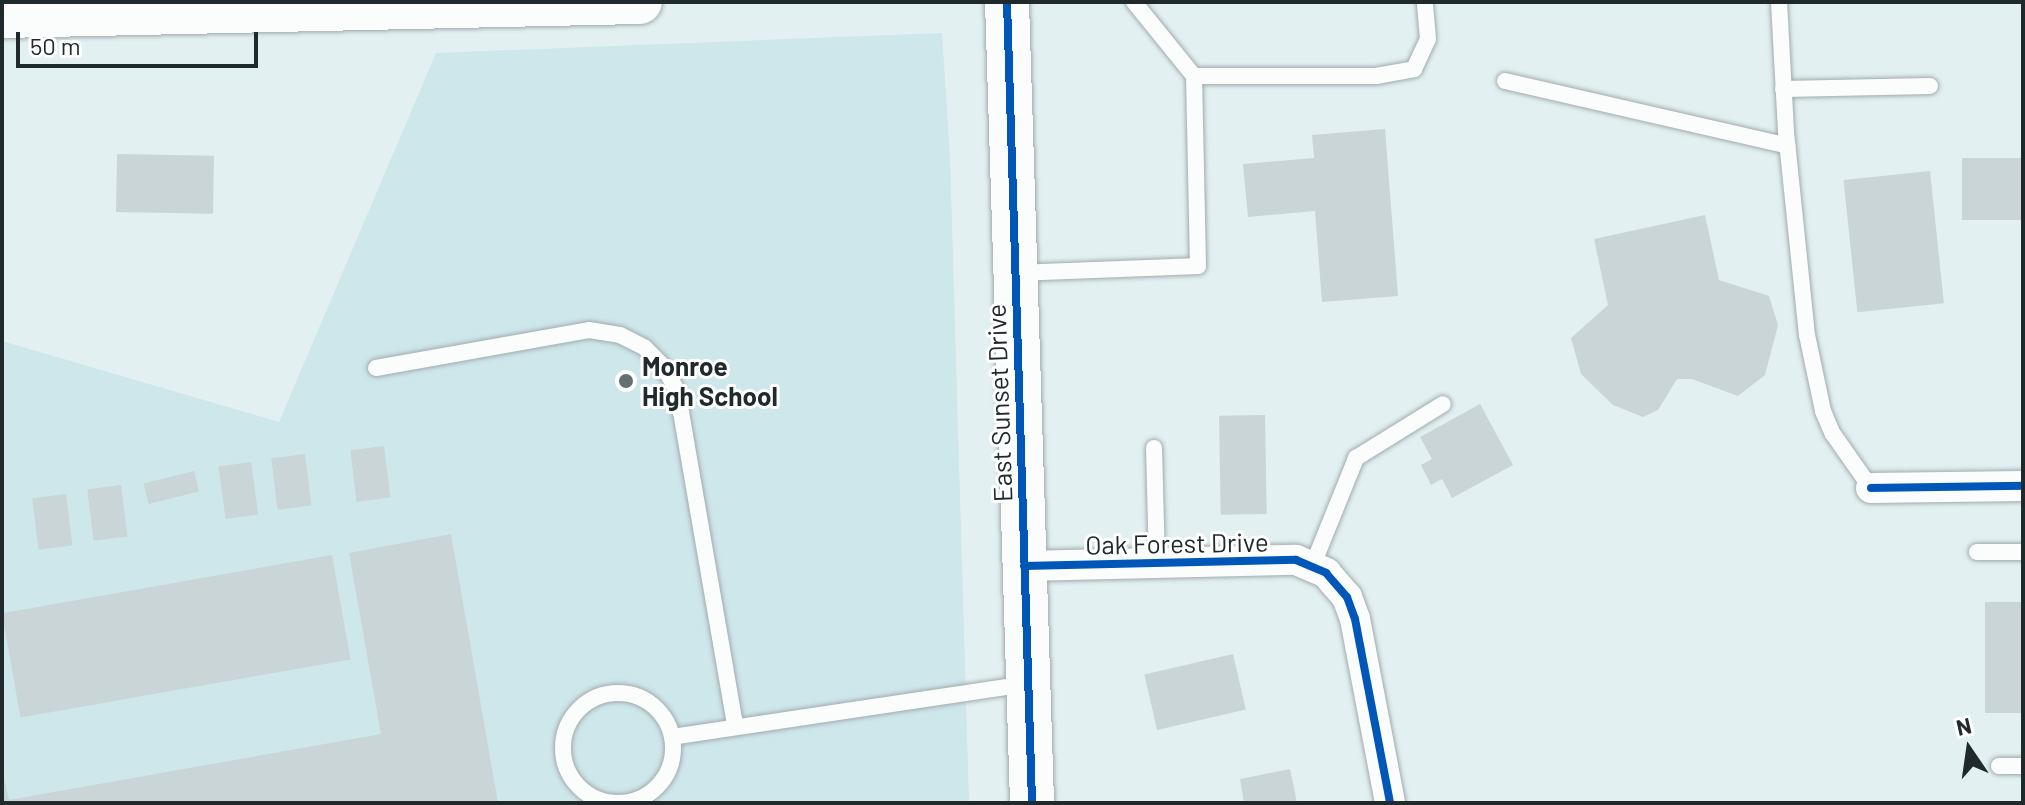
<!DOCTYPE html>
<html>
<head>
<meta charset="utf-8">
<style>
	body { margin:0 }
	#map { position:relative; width:2025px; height:805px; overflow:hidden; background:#e2f0f2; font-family:Barlow,sans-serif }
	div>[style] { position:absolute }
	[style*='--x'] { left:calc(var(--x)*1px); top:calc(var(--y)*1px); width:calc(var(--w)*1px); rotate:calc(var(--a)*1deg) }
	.built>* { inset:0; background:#cee7eb }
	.building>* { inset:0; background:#c9d5d7; transform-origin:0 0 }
	.roads { filter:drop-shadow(0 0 2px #a1abad) drop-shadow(0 0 2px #a1abad) }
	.lane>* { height:16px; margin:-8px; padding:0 8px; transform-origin:8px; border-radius:8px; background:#fbfdfd }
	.lane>.ring { margin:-8px; padding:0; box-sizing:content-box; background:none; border:16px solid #fbfdfd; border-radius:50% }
	.street>* { height:30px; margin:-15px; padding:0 15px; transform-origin:15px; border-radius:15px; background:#fbfdfd }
	.secondary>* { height:44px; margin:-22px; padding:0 22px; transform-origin:22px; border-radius:22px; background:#fbfdfd }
	.cycleway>* { height:8px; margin:-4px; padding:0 4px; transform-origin:4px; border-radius:4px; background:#0057b8 }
	.dots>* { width:22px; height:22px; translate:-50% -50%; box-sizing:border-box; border:4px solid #fff; border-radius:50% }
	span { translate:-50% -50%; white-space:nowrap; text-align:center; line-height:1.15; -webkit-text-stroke:6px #fff; paint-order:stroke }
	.poi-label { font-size:26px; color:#202a2c; font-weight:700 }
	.left { translate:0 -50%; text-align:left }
	.street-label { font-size:26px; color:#202a2c }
	.frame { position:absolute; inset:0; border:4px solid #202a2c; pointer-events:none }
	.north { position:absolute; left:1929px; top:709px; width:80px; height:80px; -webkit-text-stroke:6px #fff; paint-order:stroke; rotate:347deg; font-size:22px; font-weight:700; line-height:32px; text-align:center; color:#202a2c }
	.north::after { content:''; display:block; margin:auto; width:28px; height:36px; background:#202a2c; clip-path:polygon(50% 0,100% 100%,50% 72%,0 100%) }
	.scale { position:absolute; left:16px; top:32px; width:242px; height:36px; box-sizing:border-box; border:4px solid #202a2c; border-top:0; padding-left:10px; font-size:24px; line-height:28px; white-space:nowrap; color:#202a2c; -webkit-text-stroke:6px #fff; paint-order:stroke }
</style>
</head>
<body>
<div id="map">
	<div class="built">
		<div style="clip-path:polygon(942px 33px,950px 156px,969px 803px,2px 803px,2px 341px,279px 422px,436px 53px)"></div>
	</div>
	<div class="building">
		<div style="clip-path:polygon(1385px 129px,1398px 296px,1322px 302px,1315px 211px,1248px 217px,1243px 164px,1314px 158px,1312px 135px)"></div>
		<div style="left:117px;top:154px;width:97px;height:58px;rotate:1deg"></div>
		<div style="left:1962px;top:158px;width:61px;height:62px"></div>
		<div style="left:1930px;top:171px;width:133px;height:87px;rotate:84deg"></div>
		<div style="clip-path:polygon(1705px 215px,1719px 280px,1769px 296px,1778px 325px,1765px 375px,1738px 396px,1692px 379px,1677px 379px,1658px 410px,1643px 417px,1613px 405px,1581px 374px,1571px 338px,1608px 305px,1594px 239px)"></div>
		<div style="clip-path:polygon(1480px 404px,1513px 465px,1452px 498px,1442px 479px,1431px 485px,1421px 465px,1432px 459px,1420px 437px)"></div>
		<div style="left:1265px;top:415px;width:99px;height:46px;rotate:89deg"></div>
		<div style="left:384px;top:446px;width:52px;height:34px;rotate:83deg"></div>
		<div style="left:305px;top:454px;width:52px;height:34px;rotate:83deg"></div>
		<div style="left:251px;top:462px;width:53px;height:33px;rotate:82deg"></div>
		<div style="left:194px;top:471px;width:21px;height:52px;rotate:76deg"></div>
		<div style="left:121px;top:485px;width:52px;height:34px;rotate:83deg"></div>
		<div style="left:66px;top:494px;width:52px;height:34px;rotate:83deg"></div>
		<div style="clip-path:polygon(451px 534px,498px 803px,2px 803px,2px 770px,9px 800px,381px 734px,349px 553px)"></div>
		<div style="left:332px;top:555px;width:106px;height:335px;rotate:80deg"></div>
		<div style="left:2023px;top:602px;width:111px;height:38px;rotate:90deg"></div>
		<div style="left:1233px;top:654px;width:57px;height:91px;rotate:77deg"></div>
		<div style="clip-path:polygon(1290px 769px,1297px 803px,1244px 803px,1240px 779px)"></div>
	</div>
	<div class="roads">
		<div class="lane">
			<div style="--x:1134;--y:2;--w:95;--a:51"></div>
			<div style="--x:1779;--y:2;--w:130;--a:86.9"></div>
			<div style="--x:1786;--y:132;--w:204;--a:84.1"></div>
			<div style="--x:1807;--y:335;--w:78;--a:78.1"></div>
			<div style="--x:1823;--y:411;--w:25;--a:67"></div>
			<div style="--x:1833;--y:434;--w:66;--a:54.9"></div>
			<div style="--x:1505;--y:81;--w:290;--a:12.9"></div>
			<div style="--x:1783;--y:89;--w:147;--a:-1.2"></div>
			<div style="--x:1017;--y:273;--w:181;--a:-2.2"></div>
			<div style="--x:1198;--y:266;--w:190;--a:-91.2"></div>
			<div style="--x:1194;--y:76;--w:182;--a:0"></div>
			<div style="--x:1376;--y:76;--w:39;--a:-10"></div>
			<div style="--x:1414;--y:69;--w:33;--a:-65"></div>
			<div style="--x:1428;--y:39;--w:37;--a:-95"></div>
			<div style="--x:376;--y:368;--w:216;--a:-10.1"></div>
			<div style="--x:589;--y:330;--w:31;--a:9"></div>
			<div style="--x:620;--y:335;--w:28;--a:27"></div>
			<div style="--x:645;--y:348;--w:25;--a:45"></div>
			<div style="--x:663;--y:366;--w:24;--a:60"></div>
			<div style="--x:675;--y:387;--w:26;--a:77"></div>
			<div style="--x:681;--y:412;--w:319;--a:80.2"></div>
			<div style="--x:1154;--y:448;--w:117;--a:88.5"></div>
			<div style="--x:1977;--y:552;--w:46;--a:0"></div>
			<div style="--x:1312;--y:567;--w:118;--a:-68"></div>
			<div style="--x:1356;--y:458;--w:102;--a:-31.8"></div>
			<div class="ring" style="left:563px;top:693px;width:94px;height:94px"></div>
			<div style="--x:672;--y:737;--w:358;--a:-8.5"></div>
			<div style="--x:1999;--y:766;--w:24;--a:0"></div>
		</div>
		<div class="street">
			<div style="--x:1871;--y:488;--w:152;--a:-0.8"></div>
			<div style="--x:1024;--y:566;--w:272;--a:-1.3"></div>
			<div style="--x:1296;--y:560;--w:33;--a:23"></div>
			<div style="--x:1326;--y:573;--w:32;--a:49"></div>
			<div style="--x:1347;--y:597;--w:23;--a:70"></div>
			<div style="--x:1355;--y:619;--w:187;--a:79.2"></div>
		</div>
		<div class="secondary">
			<div style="--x:1007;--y:2;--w:801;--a:88.21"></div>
			<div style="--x:2;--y:16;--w:638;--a:-1.26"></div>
		</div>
	</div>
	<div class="cycleway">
		<div style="--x:1007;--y:2;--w:801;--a:88.21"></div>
		<div style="--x:1871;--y:488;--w:152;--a:-0.8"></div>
		<div style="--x:1024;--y:566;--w:272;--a:-1.3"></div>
		<div style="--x:1296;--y:560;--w:33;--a:23"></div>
		<div style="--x:1326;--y:573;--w:32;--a:49"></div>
		<div style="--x:1347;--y:597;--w:23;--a:70"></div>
		<div style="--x:1355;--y:619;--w:187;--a:79.2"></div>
	</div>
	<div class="dots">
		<div style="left:626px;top:381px;background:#646f71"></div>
	</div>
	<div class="poi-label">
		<span class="left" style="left:642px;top:381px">Monroe<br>High School</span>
	</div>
	<div class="street-label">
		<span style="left:999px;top:403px;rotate:-92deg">East Sunset Drive</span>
		<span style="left:1177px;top:543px;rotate:-1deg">Oak Forest Drive</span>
	</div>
	<div class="frame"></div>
	<div class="north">N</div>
	<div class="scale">50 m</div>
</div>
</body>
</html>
